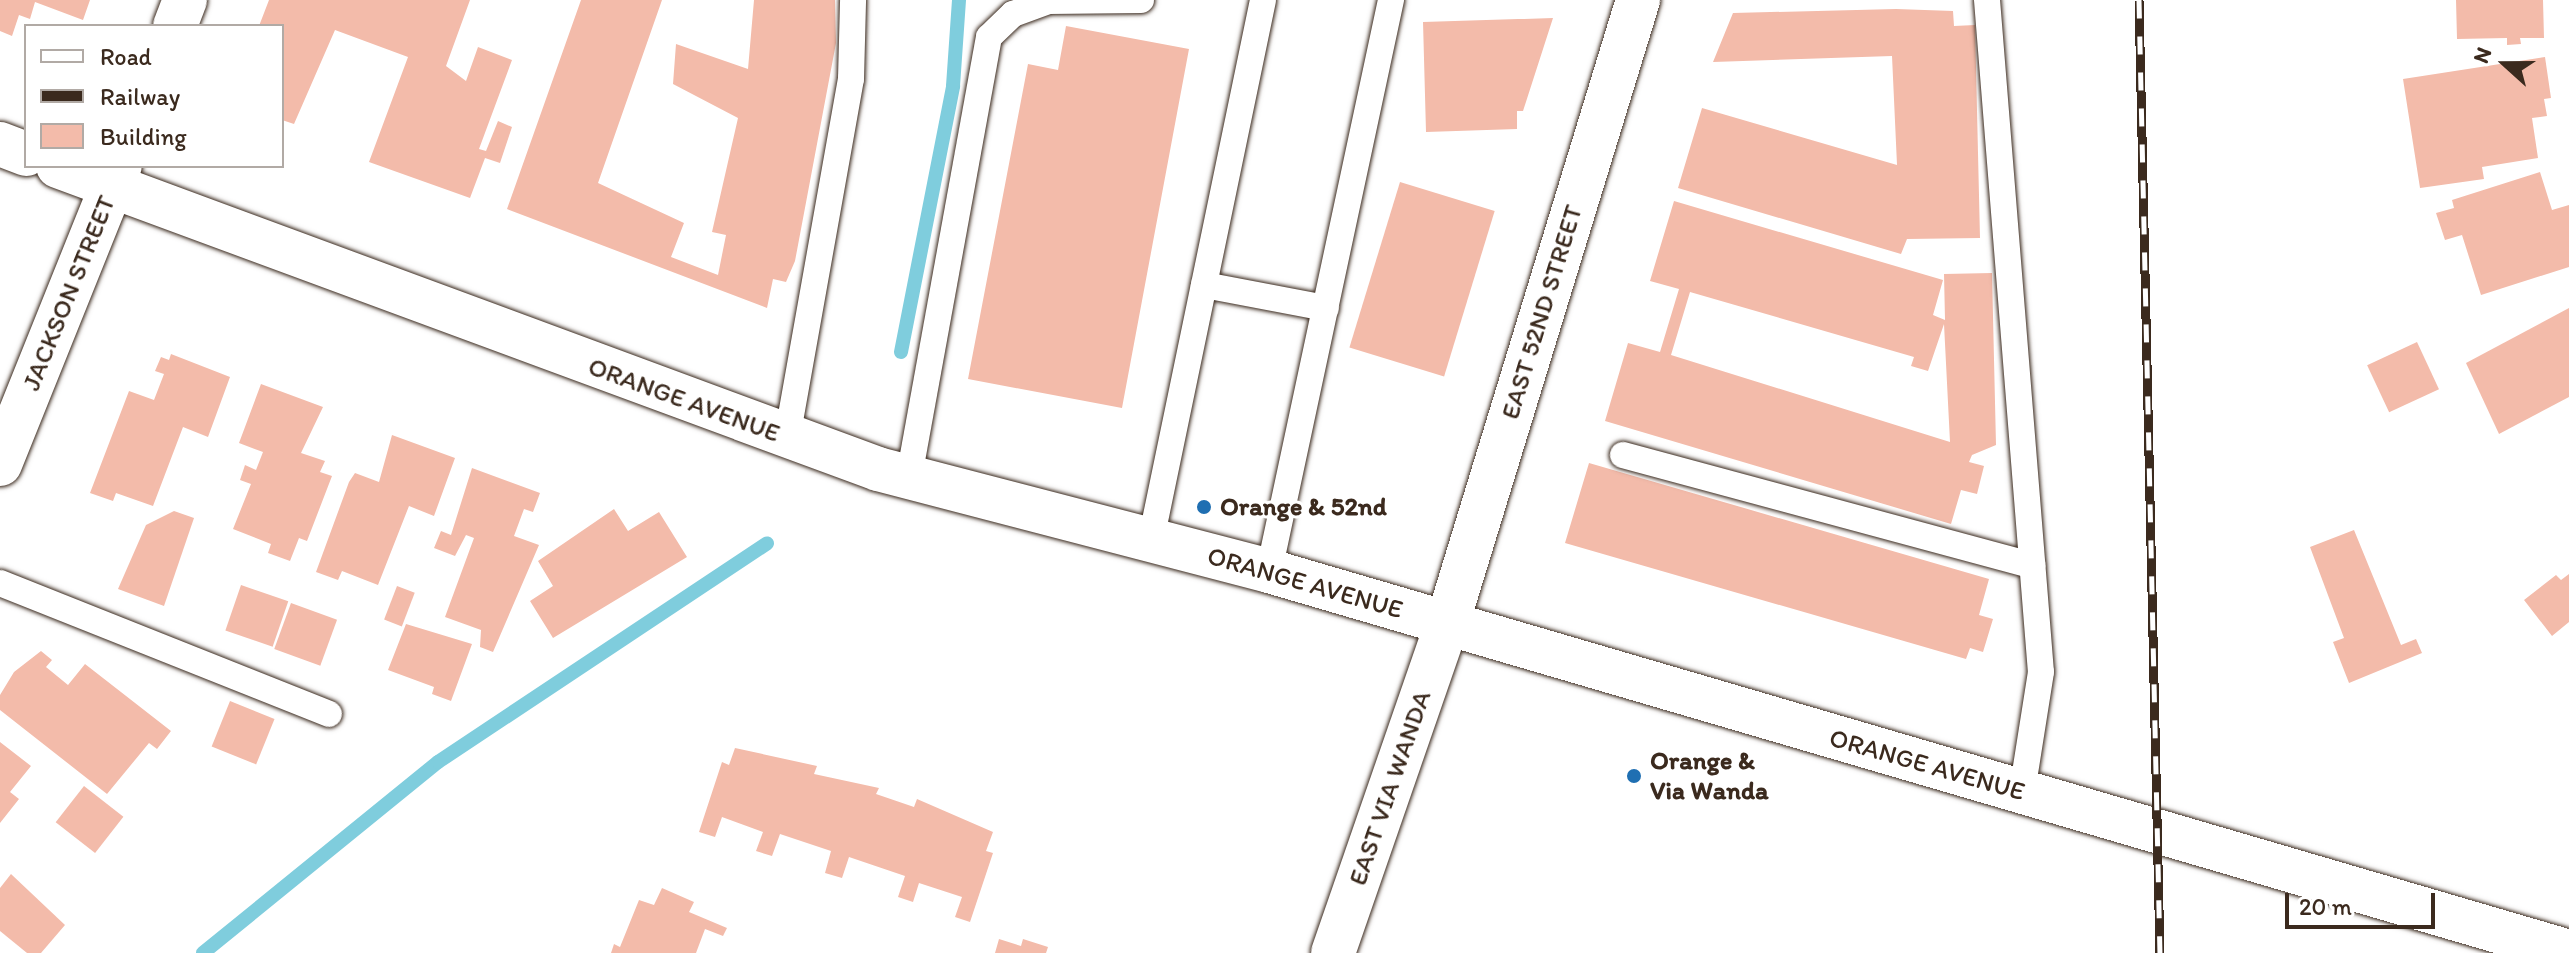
<!DOCTYPE html>
<html>
<head>
<meta charset="utf-8">
<style>
	body { margin:0 }
	#map { position:relative; width:2569px; height:953px; overflow:hidden; background:#fff; font-family:Itim,sans-serif }
	div>[style] { position:absolute }
	[style*='--x'] { left:calc(var(--x)*1px); top:calc(var(--y)*1px); width:calc(var(--w)*1px); rotate:calc(var(--a)*1deg) }
	.stream>* { height:14px; margin:-7px; padding:0 7px; transform-origin:7px; border-radius:7px; background:#7fcddd }
	.building>* { inset:0; background:#f3bbaa; transform-origin:0 0 }
	.roads { filter:drop-shadow(0 0 2px #3b2a1e) drop-shadow(0 0 2px #3b2a1e) }
	.service>* { height:26px; margin:-13px; padding:0 13px; transform-origin:13px; border-radius:13px; background:#fff }
	.minor>* { height:44px; margin:-22px; padding:0 22px; transform-origin:22px; border-radius:22px; background:#fff }
	.tertiary>* { height:44px; margin:-22px; padding:0 22px; transform-origin:22px; border-radius:22px; background:#fff }
	.rail>* { height:9px; margin-top:-4.5px; transform-origin:0; background:repeating-linear-gradient(90deg,#fff 0 18px,#3b2a1e 0 36px); box-sizing:border-box; border-block:2px solid #3b2a1e }
	.dots>* { width:22px; height:22px; translate:-50% -50%; box-sizing:border-box; border:4px solid #fff; border-radius:50% }
	span { translate:-50% -50%; white-space:nowrap; text-align:center; line-height:1.15; -webkit-text-stroke:6px #fff; paint-order:stroke }
	.street-label { font-size:26px; color:#3b2a1e }
	.poi-label { font-size:26px; color:#3b2a1e; font-weight:700 }
	.left { translate:0 -50%; text-align:left }
	.legend { position:absolute; left:24px; top:24px; width:260px; height:144px; box-sizing:border-box; background:#fff; border:2px solid #b1aaa5; margin:0; padding:10px 14px; list-style:none; font-size:24px; color:#3b2a1e }
	.legend li { display:flex; align-items:center; gap:16px; height:40px }
	.legend b { width:40px; border:2px solid #b1aaa5 }
	.north { position:absolute; left:2465px; top:24px; width:80px; height:80px; -webkit-text-stroke:6px #fff; paint-order:stroke; rotate:291deg; font-size:22px; font-weight:700; line-height:32px; text-align:center; color:#3b2a1e }
	.north::after { content:''; display:block; margin:auto; width:28px; height:36px; background:#3b2a1e; clip-path:polygon(50% 0,100% 100%,50% 72%,0 100%) }
	.scale { position:absolute; left:2285px; top:893px; width:150px; height:36px; box-sizing:border-box; border:4px solid #3b2a1e; border-top:0; padding-left:10px; font-size:24px; line-height:28px; white-space:nowrap; color:#3b2a1e; -webkit-text-stroke:6px #fff; paint-order:stroke }
</style>
</head>
<body>
<div id="map">
	<div class="stream">
		<div style="--x:901;--y:352;--w:271;--a:-78.9"></div>
		<div style="--x:953;--y:86;--w:86;--a:-86"></div>
		<div style="--x:203;--y:953;--w:303;--a:-39.1"></div>
		<div style="--x:438;--y:762;--w:395;--a:-33.6"></div>
	</div>
	<div class="building">
		<div style="clip-path:polygon(0 0,90px 0,83px 20px,35px 2px,30px 19px,19px 15px,12px 36px,0 31px)"></div>
		<div style="clip-path:polygon(269px 0,470px 0,446px 66px,466px 81px,478px 47px,512px 60px,479px 149px,486px 151px,498px 121px,512px 127px,500px 163px,485px 158px,470px 198px,369px 162px,408px 57px,335px 30px,294px 124px,282px 120px,282px 26px,259px 26px)"></div>
		<div style="clip-path:polygon(581px 0,662px 0,598px 183px,684px 223px,671px 257px,718px 275px,726px 235px,712px 232px,738px 118px,673px 84px,676px 44px,748px 69px,754px 0,835px 0,836px 43px,795px 261px,786px 282px,773px 279px,767px 308px,507px 209px)"></div>
		<div style="clip-path:polygon(2456px 0,2543px 0,2544px 38px,2520px 38px,2521px 44px,2507px 45px,2507px 38px,2457px 39px)"></div>
		<div style="clip-path:polygon(1896px 9px,1953px 11px,1954px 26px,1975px 25px,1980px 238px,1907px 239px,1901px 254px,1678px 188px,1702px 108px,1897px 165px,1892px 56px,1713px 62px,1733px 13px)"></div>
		<div style="clip-path:polygon(1553px 18px,1523px 111px,1517px 111px,1517px 129px,1426px 132px,1423px 22px)"></div>
		<div style="clip-path:polygon(1066px 26px,1189px 49px,1122px 408px,968px 379px,1028px 64px,1058px 70px)"></div>
		<div style="clip-path:polygon(2545px 57px,2551px 98px,2544px 99px,2547px 116px,2532px 118px,2538px 158px,2482px 167px,2484px 179px,2420px 188px,2403px 79px)"></div>
		<div style="clip-path:polygon(2540px 172px,2552px 210px,2569px 205px,2569px 267px,2481px 295px,2462px 235px,2445px 240px,2436px 213px,2454px 208px,2452px 200px)"></div>
		<div style="left:1400px;top:182px;width:99px;height:173px;rotate:17deg"></div>
		<div style="clip-path:polygon(evenodd,1674px 201px,1943px 280px,1933px 315px,1945px 320px,1944px 274px,1992px 273px,1996px 445px,1972px 455px,1969px 462px,1984px 466px,1977px 494px,1961px 490px,1951px 524px,1605px 421px,1628px 343px,1660px 352px,1679px 289px,1650px 281px,1674px 201px,1690px 292px,1914px 357px,1911px 366px,1928px 371px,1944px 324px,1950px 442px,1671px 355px,1690px 292px)"></div>
		<div style="clip-path:polygon(2569px 308px,2569px 397px,2499px 434px,2466px 363px)"></div>
		<div style="left:2417px;top:342px;width:52px;height:55px;rotate:65deg"></div>
		<div style="clip-path:polygon(171px 354px,230px 377px,208px 437px,183px 427px,153px 506px,116px 493px,113px 501px,90px 493px,129px 391px,154px 400px,164px 374px,155px 371px,161px 357px,169px 360px)"></div>
		<div style="clip-path:polygon(261px 384px,323px 407px,301px 453px,325px 461px,320px 472px,332px 476px,307px 541px,299px 538px,290px 561px,268px 553px,271px 544px,233px 529px,251px 484px,240px 480px,245px 465px,256px 470px,263px 452px,239px 443px)"></div>
		<div style="clip-path:polygon(392px 435px,455px 458px,434px 516px,409px 506px,378px 585px,342px 571px,338px 580px,316px 572px,349px 482px,355px 473px,379px 482px)"></div>
		<div style="clip-path:polygon(1589px 463px,1989px 579px,1979px 615px,1993px 619px,1983px 652px,1970px 648px,1966px 659px,1565px 543px)"></div>
		<div style="clip-path:polygon(472px 468px,540px 493px,533px 512px,524px 509px,514px 536px,539px 545px,493px 652px,480px 647px,481px 630px,445px 617px,474px 538px,466px 535px,455px 556px,434px 548px,441px 531px,451px 535px)"></div>
		<div style="clip-path:polygon(614px 509px,628px 531px,659px 512px,687px 557px,553px 638px,530px 601px,553px 586px,538px 561px)"></div>
		<div style="clip-path:polygon(174px 511px,194px 518px,164px 606px,118px 589px,146px 525px)"></div>
		<div style="clip-path:polygon(2354px 530px,2401px 645px,2416px 639px,2422px 653px,2349px 683px,2333px 642px,2344px 638px,2310px 547px)"></div>
		<div style="clip-path:polygon(2569px 574px,2569px 622px,2552px 636px,2524px 600px,2556px 575px,2561px 580px)"></div>
		<div style="left:241px;top:585px;width:50px;height:48px;rotate:19deg"></div>
		<div style="left:397px;top:586px;width:19px;height:36px;rotate:21deg"></div>
		<div style="left:291px;top:603px;width:49px;height:49px;rotate:20deg"></div>
		<div style="clip-path:polygon(406px 624px,472px 644px,451px 701px,432px 694px,434px 687px,388px 670px)"></div>
		<div style="clip-path:polygon(41px 651px,52px 660px,46px 667px,68px 685px,85px 664px,171px 731px,157px 749px,149px 743px,107px 794px,0 710px,0 695px,14px 672px)"></div>
		<div style="left:230px;top:701px;width:48px;height:49px;rotate:22deg"></div>
		<div style="clip-path:polygon(0 742px,31px 766px,10px 792px,19px 799px,0 823px)"></div>
		<div style="clip-path:polygon(735px 748px,817px 766px,814px 774px,879px 788px,876px 794px,914px 807px,917px 799px,993px 832px,986px 851px,993px 853px,970px 922px,955px 917px,962px 897px,919px 883px,913px 902px,898px 897px,905px 876px,849px 857px,842px 878px,825px 873px,831px 851px,780px 834px,772px 856px,756px 851px,763px 832px,722px 817px,715px 837px,699px 832px,722px 762px,729px 765px)"></div>
		<div style="left:84px;top:786px;width:50px;height:46px;rotate:38deg"></div>
		<div style="clip-path:polygon(11px 874px,65px 925px,41px 953px,27px 953px,0 931px,0 888px)"></div>
		<div style="clip-path:polygon(662px 888px,694px 902px,689px 912px,727px 928px,723px 936px,705px 929px,696px 953px,611px 953px,614px 944px,620px 947px,639px 900px,654px 905px)"></div>
		<div style="clip-path:polygon(999px 939px,1021px 946px,1023px 939px,1048px 947px,1046px 953px,995px 953px)"></div>
	</div>
	<div class="roads">
		<div class="service">
			<div style="--x:1987;--y:0;--w:674;--a:85.41"></div>
			<div style="--x:2041;--y:672;--w:121;--a:99"></div>
			<div style="--x:1204;--y:285;--w:124;--a:10.7"></div>
			<div style="--x:787;--y:438;--w:365;--a:-79.9"></div>
			<div style="--x:851;--y:79;--w:79;--a:-88.5"></div>
			<div style="--x:1623;--y:455;--w:424;--a:15.1"></div>
			<div style="--x:909;--y:477;--w:447;--a:-79.7"></div>
			<div style="--x:989;--y:37;--w:33;--a:-44"></div>
			<div style="--x:1013;--y:14;--w:37;--a:-20"></div>
			<div style="--x:1048;--y:1;--w:93;--a:-0.6"></div>
			<div style="--x:1151;--y:540;--w:551;--a:-78.28"></div>
			<div style="--x:1269;--y:571;--w:584;--a:-77.94"></div>
			<div style="--x:0;--y:583;--w:354;--a:21.7"></div>
		</div>
		<div class="minor">
			<div style="--x:175;--y:26;--w:28;--a:-69"></div>
			<div style="--x:0;--y:464;--w:321;--a:-68.1"></div>
			<div style="--x:1333;--y:953;--w:348;--a:-70.9"></div>
			<div style="--x:1447;--y:624;--w:653;--a:-72.98"></div>
		</div>
		<div class="tertiary">
			<div style="--x:0;--y:144;--w:28;--a:21"></div>
			<div style="--x:58;--y:166;--w:874;--a:20.28"></div>
			<div style="--x:878;--y:469;--w:404;--a:14.6"></div>
			<div style="--x:1269;--y:571;--w:1355;--a:16.33"></div>
		</div>
	</div>
	<div class="rail">
		<div style="--x:2139;--y:0;--w:953;--a:88.74"></div>
	</div>
	<div class="dots">
		<div style="left:1204px;top:507px;background:#1f6fb2"></div>
		<div style="left:1634px;top:776px;background:#1f6fb2"></div>
	</div>
	<div class="street-label">
		<span style="left:69px;top:293px;rotate:-68deg">JACKSON STREET</span>
		<span style="left:1542px;top:312px;rotate:-73deg">EAST 52ND STREET</span>
		<span style="left:684px;top:400px;rotate:20deg">ORANGE AVENUE</span>
		<span style="left:1305px;top:583px;rotate:16deg">ORANGE AVENUE</span>
		<span style="left:1927px;top:765px;rotate:16deg">ORANGE AVENUE</span>
		<span style="left:1390px;top:788px;rotate:-71deg">EAST VIA WANDA</span>
	</div>
	<div class="poi-label">
		<span class="left" style="left:1220px;top:507px">Orange &amp; 52nd</span>
		<span class="left" style="left:1650px;top:776px">Orange &amp;<br>Via Wanda</span>
	</div>
	<ul class="legend">
	<li><b style="height:10px;background:#fff"></b>Road</li>
	<li><b style="height:10px;background:#3b2a1e"></b>Railway</li>
	<li><b style="height:22px;background:#f3bbaa"></b>Building</li>
	</ul>
	<div class="north">N</div>
	<div class="scale">20 m</div>
</div>
</body>
</html>
